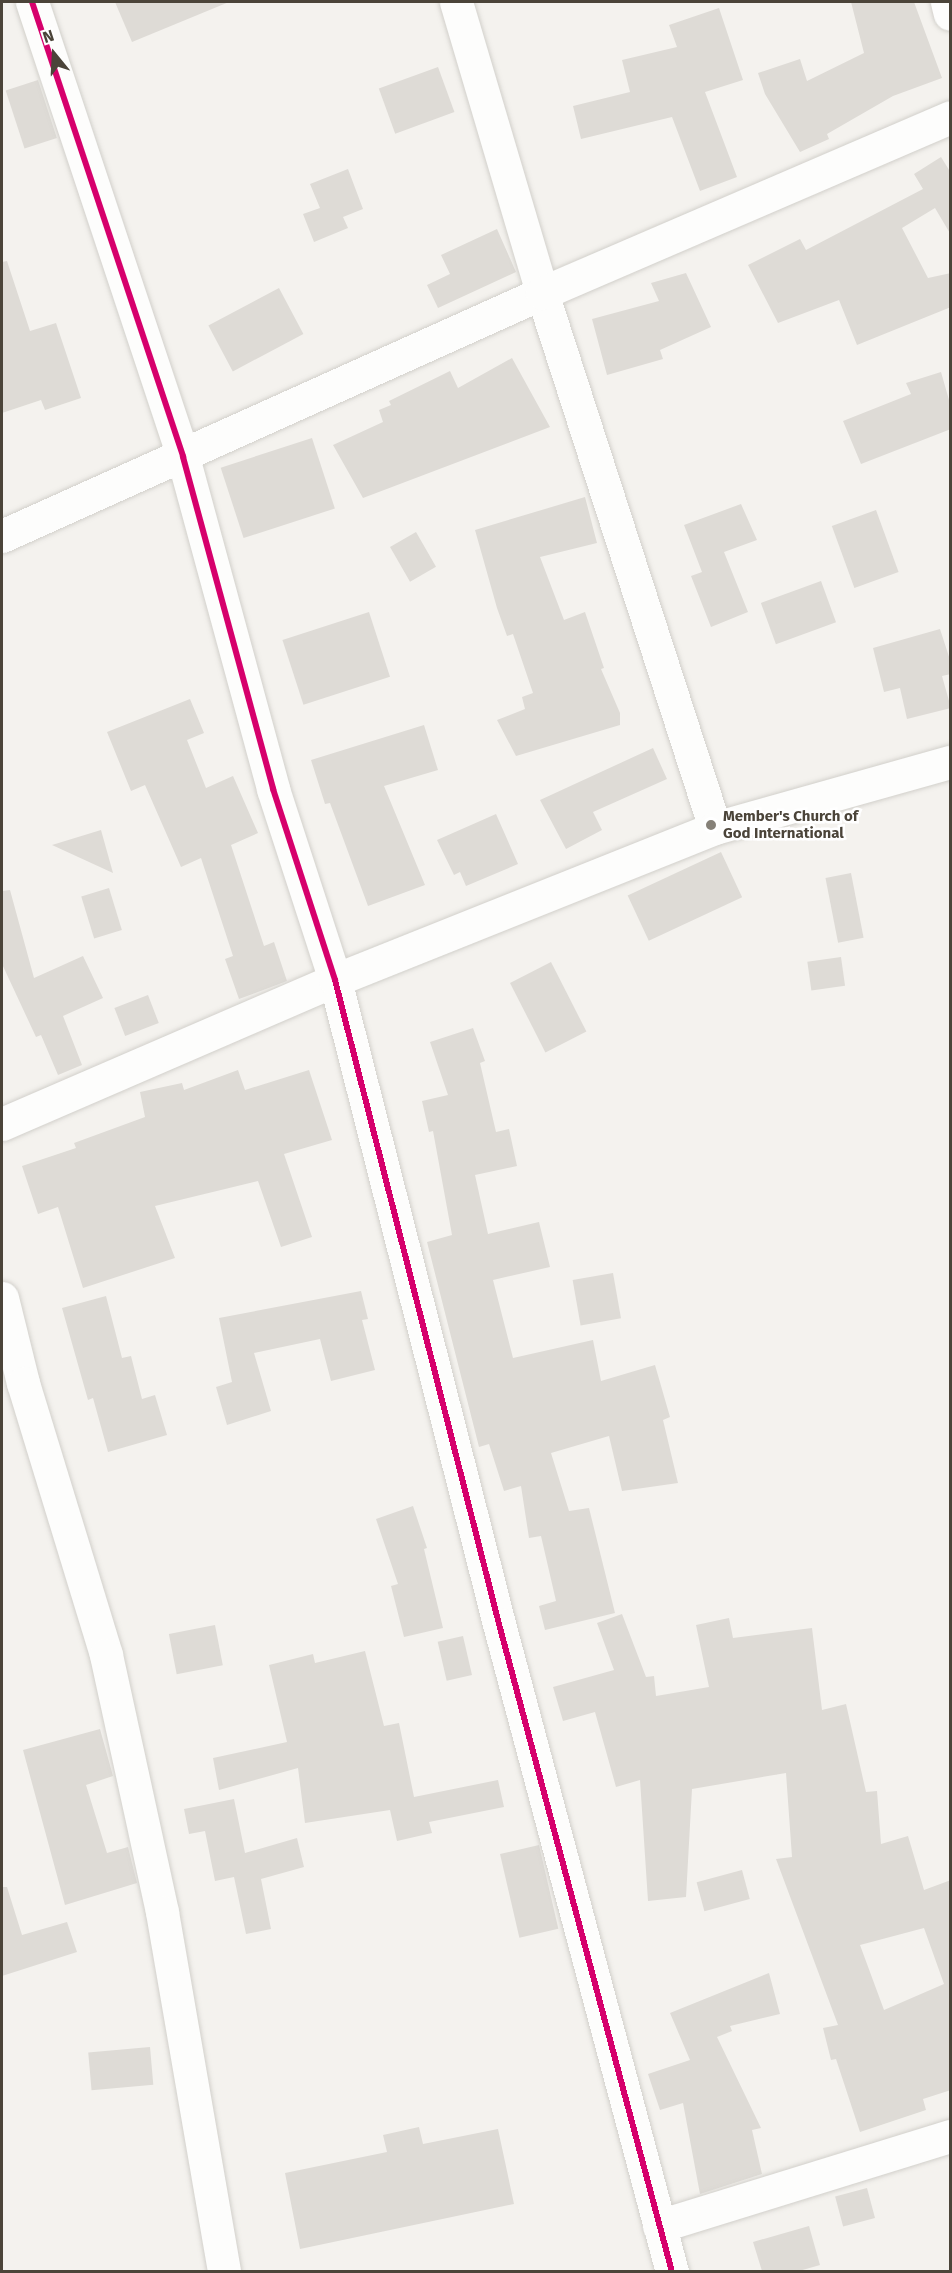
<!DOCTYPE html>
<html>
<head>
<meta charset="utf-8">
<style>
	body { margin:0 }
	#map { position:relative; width:952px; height:2273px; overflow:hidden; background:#f4f2ee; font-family:"Fira Sans",sans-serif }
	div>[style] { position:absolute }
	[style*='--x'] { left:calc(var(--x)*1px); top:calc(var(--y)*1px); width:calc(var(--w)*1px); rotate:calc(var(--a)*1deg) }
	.building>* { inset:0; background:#dedbd6; transform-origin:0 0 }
	.roads { filter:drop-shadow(0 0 2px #d2d0cb) drop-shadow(0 0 2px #d2d0cb) }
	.street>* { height:33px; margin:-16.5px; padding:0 16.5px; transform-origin:16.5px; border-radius:16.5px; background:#fdfdfc }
	.cycleway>* { height:6px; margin:-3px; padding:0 3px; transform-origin:3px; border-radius:3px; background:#d6006c }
	.dots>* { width:16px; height:16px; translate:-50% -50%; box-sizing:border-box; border:3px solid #fff; border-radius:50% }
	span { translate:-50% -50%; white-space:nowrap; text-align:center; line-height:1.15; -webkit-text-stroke:5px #fff; paint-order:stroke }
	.poi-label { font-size:15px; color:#4b4439; font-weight:700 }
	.left { translate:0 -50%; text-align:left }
	.frame { position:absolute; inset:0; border:3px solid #4b4439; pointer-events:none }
	.north { position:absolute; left:24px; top:24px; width:60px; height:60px; -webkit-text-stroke:4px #fff; paint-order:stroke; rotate:342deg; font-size:16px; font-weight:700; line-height:24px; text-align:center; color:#4b4439 }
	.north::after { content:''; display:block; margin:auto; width:21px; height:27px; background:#4b4439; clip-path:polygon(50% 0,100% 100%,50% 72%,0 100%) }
</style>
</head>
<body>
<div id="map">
	<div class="building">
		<div style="clip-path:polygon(115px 2px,229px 2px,132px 42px)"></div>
		<div style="clip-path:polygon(851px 2px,914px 2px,942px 78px,893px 96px,827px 134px,829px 139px,800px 152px,765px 94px,758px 73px,800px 59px,807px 81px,864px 53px)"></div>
		<div style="clip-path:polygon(719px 8px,743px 80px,705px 92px,737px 177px,700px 191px,672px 117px,581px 139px,573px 106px,630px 92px,622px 60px,677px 47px,669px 25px)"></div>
		<div style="left:438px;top:67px;width:48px;height:63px;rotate:70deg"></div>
		<div style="left:38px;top:80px;width:61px;height:34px;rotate:72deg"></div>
		<div style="clip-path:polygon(941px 157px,951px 173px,951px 235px,935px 208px,902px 228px,928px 278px,951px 273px,951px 307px,857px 345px,839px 300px,778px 323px,748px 265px,800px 239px,806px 250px,923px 189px,914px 174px)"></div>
		<div style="clip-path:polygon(348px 169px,363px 209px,343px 217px,348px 228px,314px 242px,303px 214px,320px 208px,310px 184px)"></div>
		<div style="clip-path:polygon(497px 229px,516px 272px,438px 308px,427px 285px,450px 274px,441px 255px)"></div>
		<div style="clip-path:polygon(7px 261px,30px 331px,56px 323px,81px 398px,45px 410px,41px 400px,2px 413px,2px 262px)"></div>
		<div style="clip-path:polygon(686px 273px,711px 327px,660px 350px,663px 359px,607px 375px,592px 319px,659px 301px,651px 283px)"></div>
		<div style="left:279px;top:288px;width:52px;height:80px;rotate:62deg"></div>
		<div style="clip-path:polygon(512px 358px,550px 427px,363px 498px,333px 445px,383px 422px,379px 410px,391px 405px,389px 401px,450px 371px,458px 388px)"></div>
		<div style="clip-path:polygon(941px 372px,951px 407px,951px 429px,861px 464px,843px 421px,911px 394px,906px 383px)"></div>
		<div style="left:312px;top:438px;width:74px;height:96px;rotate:72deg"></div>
		<div style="clip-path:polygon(585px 497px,597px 543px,540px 557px,564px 620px,585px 612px,604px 668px,601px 669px,620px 713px,620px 725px,516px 756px,497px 720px,525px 709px,522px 697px,533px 693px,513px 634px,507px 636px,497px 608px,475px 530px)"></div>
		<div style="clip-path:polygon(741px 504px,757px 540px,724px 552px,748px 612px,711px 627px,691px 576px,702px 572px,684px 525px)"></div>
		<div style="left:876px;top:510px;width:66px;height:47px;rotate:70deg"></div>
		<div style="left:416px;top:532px;width:40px;height:30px;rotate:60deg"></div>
		<div style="left:821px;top:581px;width:44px;height:64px;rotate:70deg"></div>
		<div style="left:369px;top:612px;width:68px;height:91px;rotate:72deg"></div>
		<div style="clip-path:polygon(940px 629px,951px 663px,951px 674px,942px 676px,951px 708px,907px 719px,900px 688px,884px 692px,873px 648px)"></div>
		<div style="clip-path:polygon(190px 699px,204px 733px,187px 740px,206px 788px,233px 776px,258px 833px,231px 845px,264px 946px,274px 942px,287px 981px,239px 999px,225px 959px,233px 956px,201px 858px,181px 867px,145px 785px,131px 791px,107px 732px)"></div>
		<div style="clip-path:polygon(424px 725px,438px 770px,384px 786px,425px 885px,368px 906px,330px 803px,325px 804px,311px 760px)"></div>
		<div style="clip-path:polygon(653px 748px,667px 779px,593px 812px,602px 830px,566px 849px,540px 800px)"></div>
		<div style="clip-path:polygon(496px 814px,518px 864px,466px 886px,460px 872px,454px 875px,437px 840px)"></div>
		<div style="clip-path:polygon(101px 830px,113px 873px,52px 845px)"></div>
		<div style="left:721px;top:852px;width:50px;height:103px;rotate:65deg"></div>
		<div style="left:851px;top:873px;width:66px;height:26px;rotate:79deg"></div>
		<div style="left:109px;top:888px;width:44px;height:29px;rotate:73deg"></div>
		<div style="clip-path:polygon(10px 890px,34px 978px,83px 956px,103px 998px,63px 1016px,82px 1065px,58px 1075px,41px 1035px,36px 1037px,2px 964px,2px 891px)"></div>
		<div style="left:841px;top:957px;width:29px;height:34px;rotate:82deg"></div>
		<div style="left:551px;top:962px;width:78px;height:46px;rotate:63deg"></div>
		<div style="left:148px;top:995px;width:30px;height:36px;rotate:69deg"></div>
		<div style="clip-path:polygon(473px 1028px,485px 1061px,480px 1063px,496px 1132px,509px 1129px,517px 1166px,475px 1175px,488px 1234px,539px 1222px,550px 1267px,493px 1280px,513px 1358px,593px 1340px,601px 1381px,655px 1365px,670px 1417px,663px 1420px,678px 1483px,622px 1491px,609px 1436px,551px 1453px,569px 1511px,589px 1508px,615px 1613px,545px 1630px,539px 1606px,556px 1601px,541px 1536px,529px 1538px,521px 1486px,504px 1491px,489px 1444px,479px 1447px,427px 1242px,452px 1235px,433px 1131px,429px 1132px,422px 1101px,448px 1095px,430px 1042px)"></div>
		<div style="clip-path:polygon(238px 1070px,245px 1090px,309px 1070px,332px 1140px,284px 1154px,312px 1237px,281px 1247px,258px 1181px,155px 1206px,175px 1258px,83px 1288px,58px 1207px,38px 1214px,22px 1166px,76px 1148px,74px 1143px,145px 1117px,140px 1092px,182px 1083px,184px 1090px)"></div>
		<div style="left:613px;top:1273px;width:46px;height:41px;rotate:80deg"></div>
		<div style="clip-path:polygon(361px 1291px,368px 1319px,362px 1320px,375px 1370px,331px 1381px,320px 1339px,254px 1353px,271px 1411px,227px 1425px,216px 1387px,232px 1382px,219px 1318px)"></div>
		<div style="clip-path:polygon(106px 1296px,122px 1358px,131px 1356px,142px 1399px,155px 1395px,167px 1435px,108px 1452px,93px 1398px,88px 1400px,62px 1308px)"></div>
		<div style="clip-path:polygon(413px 1506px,427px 1548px,424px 1549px,443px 1628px,404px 1637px,391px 1586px,398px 1584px,376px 1519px)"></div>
		<div style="clip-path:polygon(evenodd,622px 1614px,646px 1677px,654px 1676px,656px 1696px,709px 1687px,696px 1625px,729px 1618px,733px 1638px,812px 1628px,822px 1710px,846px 1704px,866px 1792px,877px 1791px,881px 1844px,908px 1836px,924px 1890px,951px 1880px,951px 2090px,923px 2099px,926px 2110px,860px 2132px,836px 2059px,831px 2060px,823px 2028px,838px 2025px,776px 1859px,792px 1857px,786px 1773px,692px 1789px,686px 1897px,648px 1901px,640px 1780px,616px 1787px,595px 1712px,563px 1721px,553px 1687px,614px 1670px,597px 1623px,622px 1614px,924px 1928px,944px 1984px,884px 2010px,860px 1945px,924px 1928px)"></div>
		<div style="left:215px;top:1625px;width:41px;height:47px;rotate:79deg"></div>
		<div style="left:463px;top:1636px;width:40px;height:26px;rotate:77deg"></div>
		<div style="clip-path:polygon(365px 1651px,384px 1726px,399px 1723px,414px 1797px,498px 1780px,504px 1807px,429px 1822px,432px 1833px,397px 1841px,390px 1810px,305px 1823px,298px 1768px,219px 1790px,213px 1758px,287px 1742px,269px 1665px,313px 1654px,315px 1663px)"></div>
		<div style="clip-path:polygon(100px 1729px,113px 1776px,86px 1785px,107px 1853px,128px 1847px,137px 1883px,65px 1905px,23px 1750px)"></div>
		<div style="clip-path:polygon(234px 1799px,245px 1853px,297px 1838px,304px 1867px,261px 1879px,271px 1929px,246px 1934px,234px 1877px,215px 1881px,205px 1831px,189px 1834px,184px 1809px)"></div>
		<div style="left:539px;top:1845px;width:86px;height:40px;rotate:77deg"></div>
		<div style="left:742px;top:1870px;width:30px;height:47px;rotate:75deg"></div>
		<div style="clip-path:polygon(2px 1887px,7px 1887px,22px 1935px,67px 1922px,77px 1952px,2px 1976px)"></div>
		<div style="clip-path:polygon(769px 1973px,780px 2014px,730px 2026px,732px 2031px,717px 2037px,761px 2128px,752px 2130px,762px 2174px,700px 2194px,683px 2103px,660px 2110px,648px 2074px,690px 2060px,670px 2013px)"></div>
		<div style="left:150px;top:2047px;width:38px;height:62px;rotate:85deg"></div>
		<div style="clip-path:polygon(419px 2127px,423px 2144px,498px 2129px,514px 2204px,300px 2249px,285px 2173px,387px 2152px,383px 2135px)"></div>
		<div style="left:867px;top:2188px;width:31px;height:33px;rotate:75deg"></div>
		<div style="clip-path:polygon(809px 2226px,820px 2265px,799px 2271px,762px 2271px,753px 2242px)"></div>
	</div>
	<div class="roads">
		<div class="street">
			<div style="--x:32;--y:2;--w:479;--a:71.6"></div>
			<div style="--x:183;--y:457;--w:344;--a:74.8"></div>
			<div style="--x:273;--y:789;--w:201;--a:72"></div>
			<div style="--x:335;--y:980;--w:665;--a:75.71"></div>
			<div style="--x:499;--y:1624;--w:671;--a:75.05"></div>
			<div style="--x:456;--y:2;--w:303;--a:73.5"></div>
			<div style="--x:542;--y:293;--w:562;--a:72.08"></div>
			<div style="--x:947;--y:2;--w:12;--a:76"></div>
			<div style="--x:2;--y:536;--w:592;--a:-24.23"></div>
			<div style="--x:542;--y:293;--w:444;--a:-23.3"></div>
			<div style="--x:2;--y:1124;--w:363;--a:-23.4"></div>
			<div style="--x:335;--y:980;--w:409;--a:-21.8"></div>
			<div style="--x:715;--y:828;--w:244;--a:-15.7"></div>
			<div style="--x:2;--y:1298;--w:88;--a:76.1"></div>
			<div style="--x:23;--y:1383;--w:284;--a:73"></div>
			<div style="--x:106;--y:1655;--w:263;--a:77.7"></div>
			<div style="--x:162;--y:1912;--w:365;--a:80.2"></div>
			<div style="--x:659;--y:2226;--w:305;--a:-17.2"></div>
		</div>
	</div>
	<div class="cycleway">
		<div style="--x:32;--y:2;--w:479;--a:71.6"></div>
		<div style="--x:183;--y:457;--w:344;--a:74.8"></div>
		<div style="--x:273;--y:789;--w:201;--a:72"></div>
		<div style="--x:335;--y:980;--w:665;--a:75.71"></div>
		<div style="--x:499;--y:1624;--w:671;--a:75.05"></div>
	</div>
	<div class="dots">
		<div style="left:711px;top:825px;background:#868178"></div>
	</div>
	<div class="poi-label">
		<span class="left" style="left:723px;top:825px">Member's Church of<br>God International</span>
	</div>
	<div class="frame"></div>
	<div class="north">N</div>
</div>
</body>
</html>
